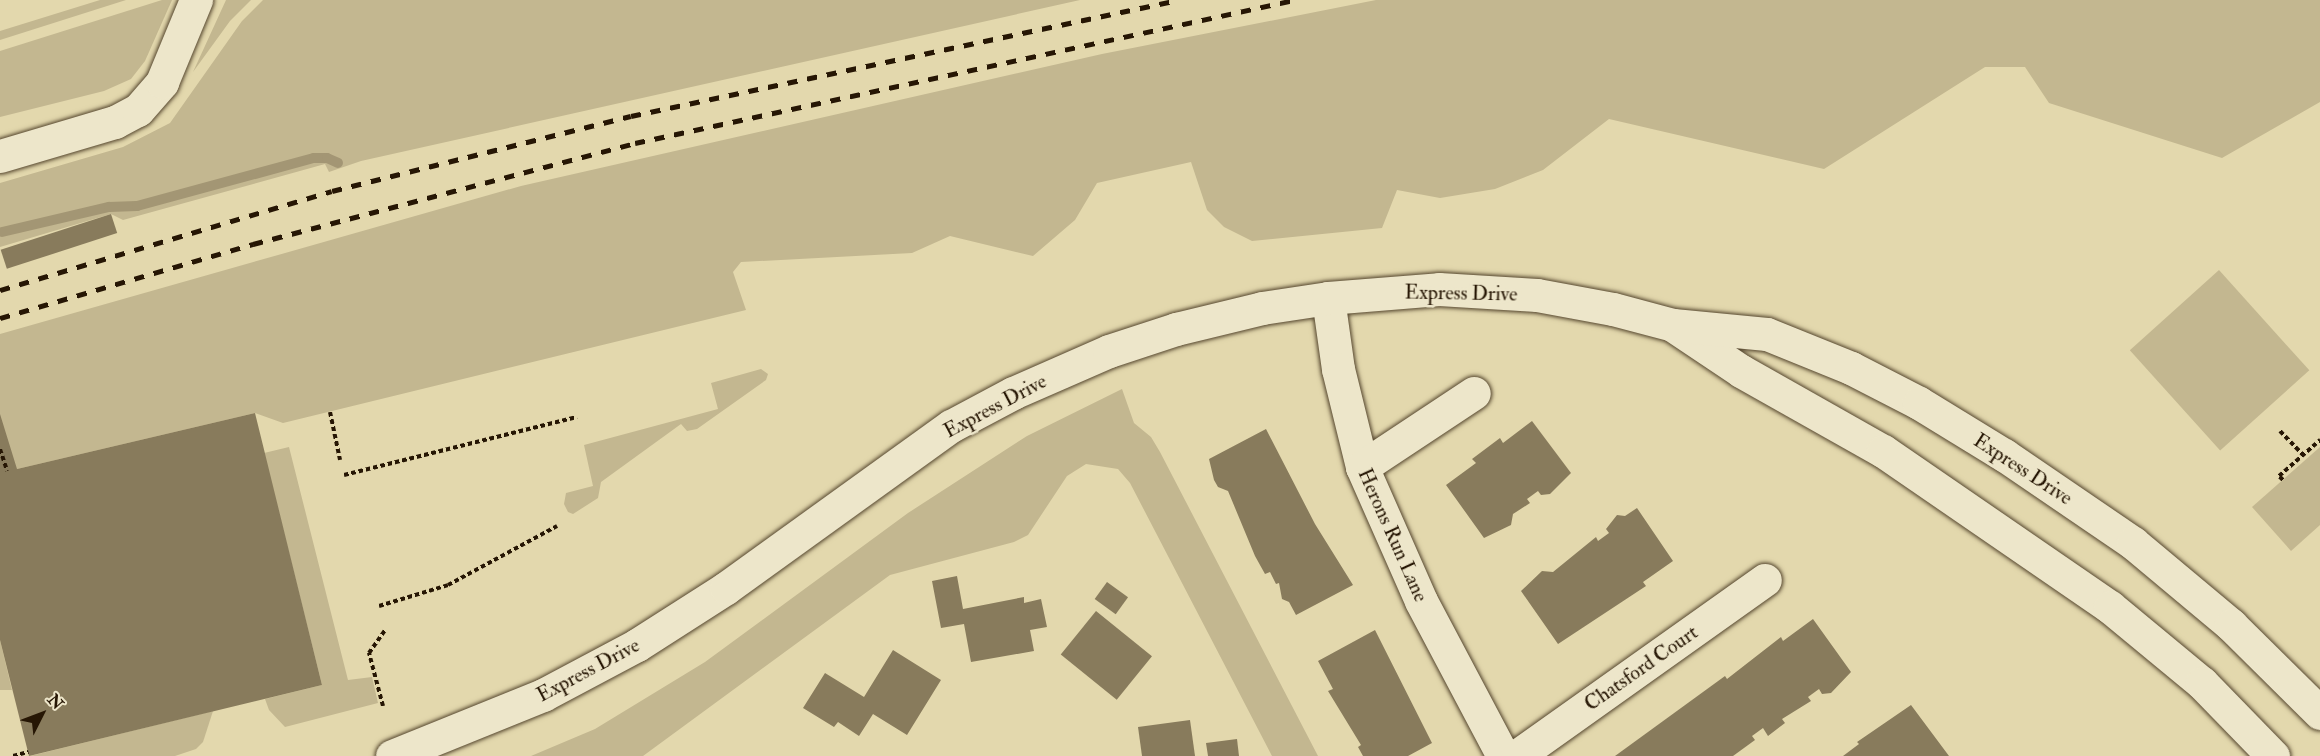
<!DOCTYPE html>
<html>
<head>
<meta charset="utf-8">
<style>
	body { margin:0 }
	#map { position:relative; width:2320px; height:756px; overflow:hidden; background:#e3d8ad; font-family:"IM FELL Double Pica",serif }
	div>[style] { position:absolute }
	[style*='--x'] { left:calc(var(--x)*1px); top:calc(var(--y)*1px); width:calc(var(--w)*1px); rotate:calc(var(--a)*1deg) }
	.green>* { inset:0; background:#c3b790; transform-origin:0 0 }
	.stream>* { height:10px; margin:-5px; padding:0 5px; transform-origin:5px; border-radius:5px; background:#a39674 }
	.building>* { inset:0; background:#887b5c; transform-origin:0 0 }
	.path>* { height:4px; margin-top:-2px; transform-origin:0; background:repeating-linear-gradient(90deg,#261604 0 4.5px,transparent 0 7.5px) }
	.roads { filter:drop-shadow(0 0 2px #55462e) drop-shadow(0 0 2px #55462e) }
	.minor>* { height:33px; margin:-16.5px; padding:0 16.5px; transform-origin:16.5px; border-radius:16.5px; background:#ede6ca }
	.rail>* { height:4.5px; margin-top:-2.25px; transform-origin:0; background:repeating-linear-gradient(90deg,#261604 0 10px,transparent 0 20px) }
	span { translate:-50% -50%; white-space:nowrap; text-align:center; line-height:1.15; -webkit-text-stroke:5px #ede6ca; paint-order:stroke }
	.street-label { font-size:20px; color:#261604 }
	.north { position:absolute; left:12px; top:684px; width:60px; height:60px; -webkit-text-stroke:4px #ede6ca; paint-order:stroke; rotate:48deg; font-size:16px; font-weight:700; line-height:24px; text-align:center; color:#261604 }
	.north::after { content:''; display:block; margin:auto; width:21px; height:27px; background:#261604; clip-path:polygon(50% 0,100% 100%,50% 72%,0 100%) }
</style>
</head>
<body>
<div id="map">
	<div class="green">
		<div style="clip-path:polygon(100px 0,126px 0,0 40px,0 31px)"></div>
		<div style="clip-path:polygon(162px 0,172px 0,145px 61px,131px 79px,104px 91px,0 117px,0 51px)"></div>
		<div style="clip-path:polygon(226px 0,251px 0,230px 21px,193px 72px)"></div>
		<div style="clip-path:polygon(263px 0,1080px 0,361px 161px,329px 172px,325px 164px,123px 220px,111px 214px,0 247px,0 183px,123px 147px,170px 123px,242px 21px)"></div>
		<div style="clip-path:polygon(1376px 0,2320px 0,2320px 102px,2222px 158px,2049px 103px,2025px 67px,1985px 67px,1824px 169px,1609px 119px,1543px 170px,1495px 189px,1440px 198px,1397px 190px,1382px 228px,1252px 241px,1224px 227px,1207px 210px,1191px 162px,1097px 183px,1075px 220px,1033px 256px,950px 236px,912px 253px,741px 262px,733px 272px,746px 310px,283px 423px,255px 413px,0 473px,0 334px,521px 186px,1102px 54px)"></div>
		<div style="left:2219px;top:270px;width:135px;height:120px;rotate:48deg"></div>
		<div style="clip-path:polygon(761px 369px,768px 374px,766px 380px,697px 429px,687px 431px,681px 424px,601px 482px,598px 498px,573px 514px,568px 512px,564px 504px,566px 493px,593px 486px,584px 445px,718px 409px,711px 383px)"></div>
		<div style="clip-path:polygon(1122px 389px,1134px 423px,1151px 437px,1160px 452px,1318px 756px,1272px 756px,1130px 483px,1118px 469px,1086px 464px,1067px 476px,1028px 535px,1014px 542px,890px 575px,643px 756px,531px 756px,595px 729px,705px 662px,908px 513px,1027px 436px)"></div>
		<div style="clip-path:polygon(289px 447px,348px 680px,372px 677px,378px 703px,285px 727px,269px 710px,265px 699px,322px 685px,264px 453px)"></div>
		<div style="clip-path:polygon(2320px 447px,2320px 525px,2291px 551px,2252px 507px)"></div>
		<div style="clip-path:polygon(0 640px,12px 690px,0 690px)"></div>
		<div style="clip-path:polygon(213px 711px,203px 742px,196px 749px,175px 756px,30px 756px)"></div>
	</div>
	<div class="stream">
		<div style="--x:2;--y:232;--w:110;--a:-13.2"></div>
		<div style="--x:109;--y:207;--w:28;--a:-2"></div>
		<div style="--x:137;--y:206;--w:183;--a:-15.2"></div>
		<div style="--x:314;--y:158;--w:13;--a:0"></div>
		<div style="--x:327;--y:158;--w:12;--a:24"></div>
	</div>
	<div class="building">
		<div style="left:111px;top:214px;width:20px;height:116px;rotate:72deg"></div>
		<div style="clip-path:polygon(255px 413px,322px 685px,29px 756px,0 640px,0 414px,17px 469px)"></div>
		<div style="clip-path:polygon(1532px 421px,1571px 473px,1550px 494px,1541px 495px,1538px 491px,1527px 499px,1530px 503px,1513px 514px,1511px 525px,1484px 538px,1446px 485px,1476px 463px,1472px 459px,1500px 438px,1503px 443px)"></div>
		<div style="clip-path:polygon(1266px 429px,1315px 524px,1353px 585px,1296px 615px,1289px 602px,1282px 599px,1279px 583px,1276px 584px,1270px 572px,1265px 574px,1255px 556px,1228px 491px,1218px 487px,1214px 480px,1209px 459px)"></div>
		<div style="clip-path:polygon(1637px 508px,1673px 561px,1643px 582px,1646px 586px,1558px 644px,1521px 591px,1542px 571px,1553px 572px,1596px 537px,1598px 541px,1609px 533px,1606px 529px,1617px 515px,1625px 516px)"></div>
		<div style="clip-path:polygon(957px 576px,963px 609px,1024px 597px,1024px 603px,1041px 599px,1047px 627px,1030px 630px,1034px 651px,971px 662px,964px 624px,941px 628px,932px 581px)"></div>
		<div style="left:1107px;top:582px;width:26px;height:21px;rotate:36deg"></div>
		<div style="left:1096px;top:611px;width:72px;height:56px;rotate:39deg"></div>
		<div style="clip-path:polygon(1813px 619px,1851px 672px,1831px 693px,1822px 694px,1819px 689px,1808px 697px,1811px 701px,1782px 719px,1785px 723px,1768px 736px,1763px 728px,1752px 736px,1755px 740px,1733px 756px,1615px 756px,1725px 676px,1727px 679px,1781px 637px,1783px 641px)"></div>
		<div style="clip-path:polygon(1375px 630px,1432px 743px,1408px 756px,1363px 756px,1358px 747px,1361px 745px,1328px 691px,1333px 689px,1318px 661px)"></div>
		<div style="clip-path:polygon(893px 650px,941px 680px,907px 735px,873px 714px,859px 736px,838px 722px,834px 727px,803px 708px,825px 673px,864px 697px)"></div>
		<div style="clip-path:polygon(1911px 705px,1949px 756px,1843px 756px,1859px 744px,1857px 742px)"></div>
		<div style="clip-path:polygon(1190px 720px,1195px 756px,1142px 756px,1138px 727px)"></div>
		<div style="clip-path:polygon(1237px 739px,1239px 756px,1208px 756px,1206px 743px)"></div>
	</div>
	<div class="path">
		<div style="--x:330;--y:412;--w:49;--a:78.2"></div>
		<div style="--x:2280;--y:431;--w:33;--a:46"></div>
		<div style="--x:0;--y:449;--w:23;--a:72"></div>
		<div style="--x:344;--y:475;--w:240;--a:-14"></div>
		<div style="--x:2283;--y:480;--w:6;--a:-135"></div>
		<div style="--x:2279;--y:476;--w:55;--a:-41.3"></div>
		<div style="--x:379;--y:606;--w:72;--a:-16.9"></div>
		<div style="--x:448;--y:585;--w:124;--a:-28.4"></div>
		<div style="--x:383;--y:706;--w:55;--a:-104.8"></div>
		<div style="--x:369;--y:653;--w:28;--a:-55"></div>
		<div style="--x:13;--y:756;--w:16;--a:-15"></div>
	</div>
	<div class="roads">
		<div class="minor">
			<div style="--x:0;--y:156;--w:120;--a:-16.5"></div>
			<div style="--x:115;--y:122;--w:26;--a:-28"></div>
			<div style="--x:138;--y:110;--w:37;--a:-49"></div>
			<div style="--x:162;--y:82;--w:89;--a:-67.5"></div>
			<div style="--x:1328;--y:298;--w:72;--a:82"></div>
			<div style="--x:1338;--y:369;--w:101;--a:76.2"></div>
			<div style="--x:1362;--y:467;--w:146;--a:66.2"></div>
			<div style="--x:1421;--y:601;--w:175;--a:62.1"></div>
			<div style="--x:1674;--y:326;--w:81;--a:33.9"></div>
			<div style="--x:1741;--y:371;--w:163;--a:29.4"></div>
			<div style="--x:1883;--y:451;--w:275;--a:34.5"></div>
			<div style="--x:2110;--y:607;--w:119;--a:39.6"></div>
			<div style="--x:2202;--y:683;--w:102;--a:45.8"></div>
			<div style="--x:1362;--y:467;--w:134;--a:-33.5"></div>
			<div style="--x:392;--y:756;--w:163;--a:-22"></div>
			<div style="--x:543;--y:695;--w:106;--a:-28"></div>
			<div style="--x:637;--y:645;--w:106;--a:-32.6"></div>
			<div style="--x:726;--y:588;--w:277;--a:-35.8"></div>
			<div style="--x:951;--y:426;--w:70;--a:-28"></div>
			<div style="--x:1013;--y:393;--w:105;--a:-23.6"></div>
			<div style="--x:1109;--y:351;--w:71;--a:-18.2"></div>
			<div style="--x:1176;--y:329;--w:89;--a:-13.7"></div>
			<div style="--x:1262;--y:308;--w:67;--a:-8.6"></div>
			<div style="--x:1328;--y:298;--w:111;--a:-4.6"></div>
			<div style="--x:1439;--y:289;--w:98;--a:3.5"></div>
			<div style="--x:1537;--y:295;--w:77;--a:10.4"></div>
			<div style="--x:1613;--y:309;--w:62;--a:14.9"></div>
			<div style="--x:1673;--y:325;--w:94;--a:5.5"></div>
			<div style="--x:1767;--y:334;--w:91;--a:22"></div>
			<div style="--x:1851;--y:368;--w:76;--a:27.2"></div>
			<div style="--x:1919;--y:403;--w:100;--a:31.5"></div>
			<div style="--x:2004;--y:455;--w:156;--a:34.3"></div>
			<div style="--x:2133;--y:543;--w:128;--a:39.9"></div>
			<div style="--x:2231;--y:625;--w:125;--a:44.7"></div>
			<div style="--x:1517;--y:756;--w:304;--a:-35.4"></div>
		</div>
	</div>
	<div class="rail">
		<div style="--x:0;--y:290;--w:346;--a:-16.6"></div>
		<div style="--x:332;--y:191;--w:308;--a:-14.1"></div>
		<div style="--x:631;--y:116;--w:559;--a:-11.97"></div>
		<div style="--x:0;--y:318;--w:264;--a:-16.3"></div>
		<div style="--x:253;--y:244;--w:395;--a:-14.8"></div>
		<div style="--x:635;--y:143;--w:674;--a:-12.24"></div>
	</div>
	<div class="street-label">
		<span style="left:1461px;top:293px;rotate:1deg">Express Drive</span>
		<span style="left:995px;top:406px;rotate:-28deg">Express Drive</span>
		<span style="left:2023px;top:469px;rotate:33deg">Express Drive</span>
		<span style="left:1393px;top:535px;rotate:66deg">Herons Run Lane</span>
		<span style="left:1641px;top:668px;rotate:-35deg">Chatsford Court</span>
		<span style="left:588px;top:670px;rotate:-28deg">Express Drive</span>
	</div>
	<div class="north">N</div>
</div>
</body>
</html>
